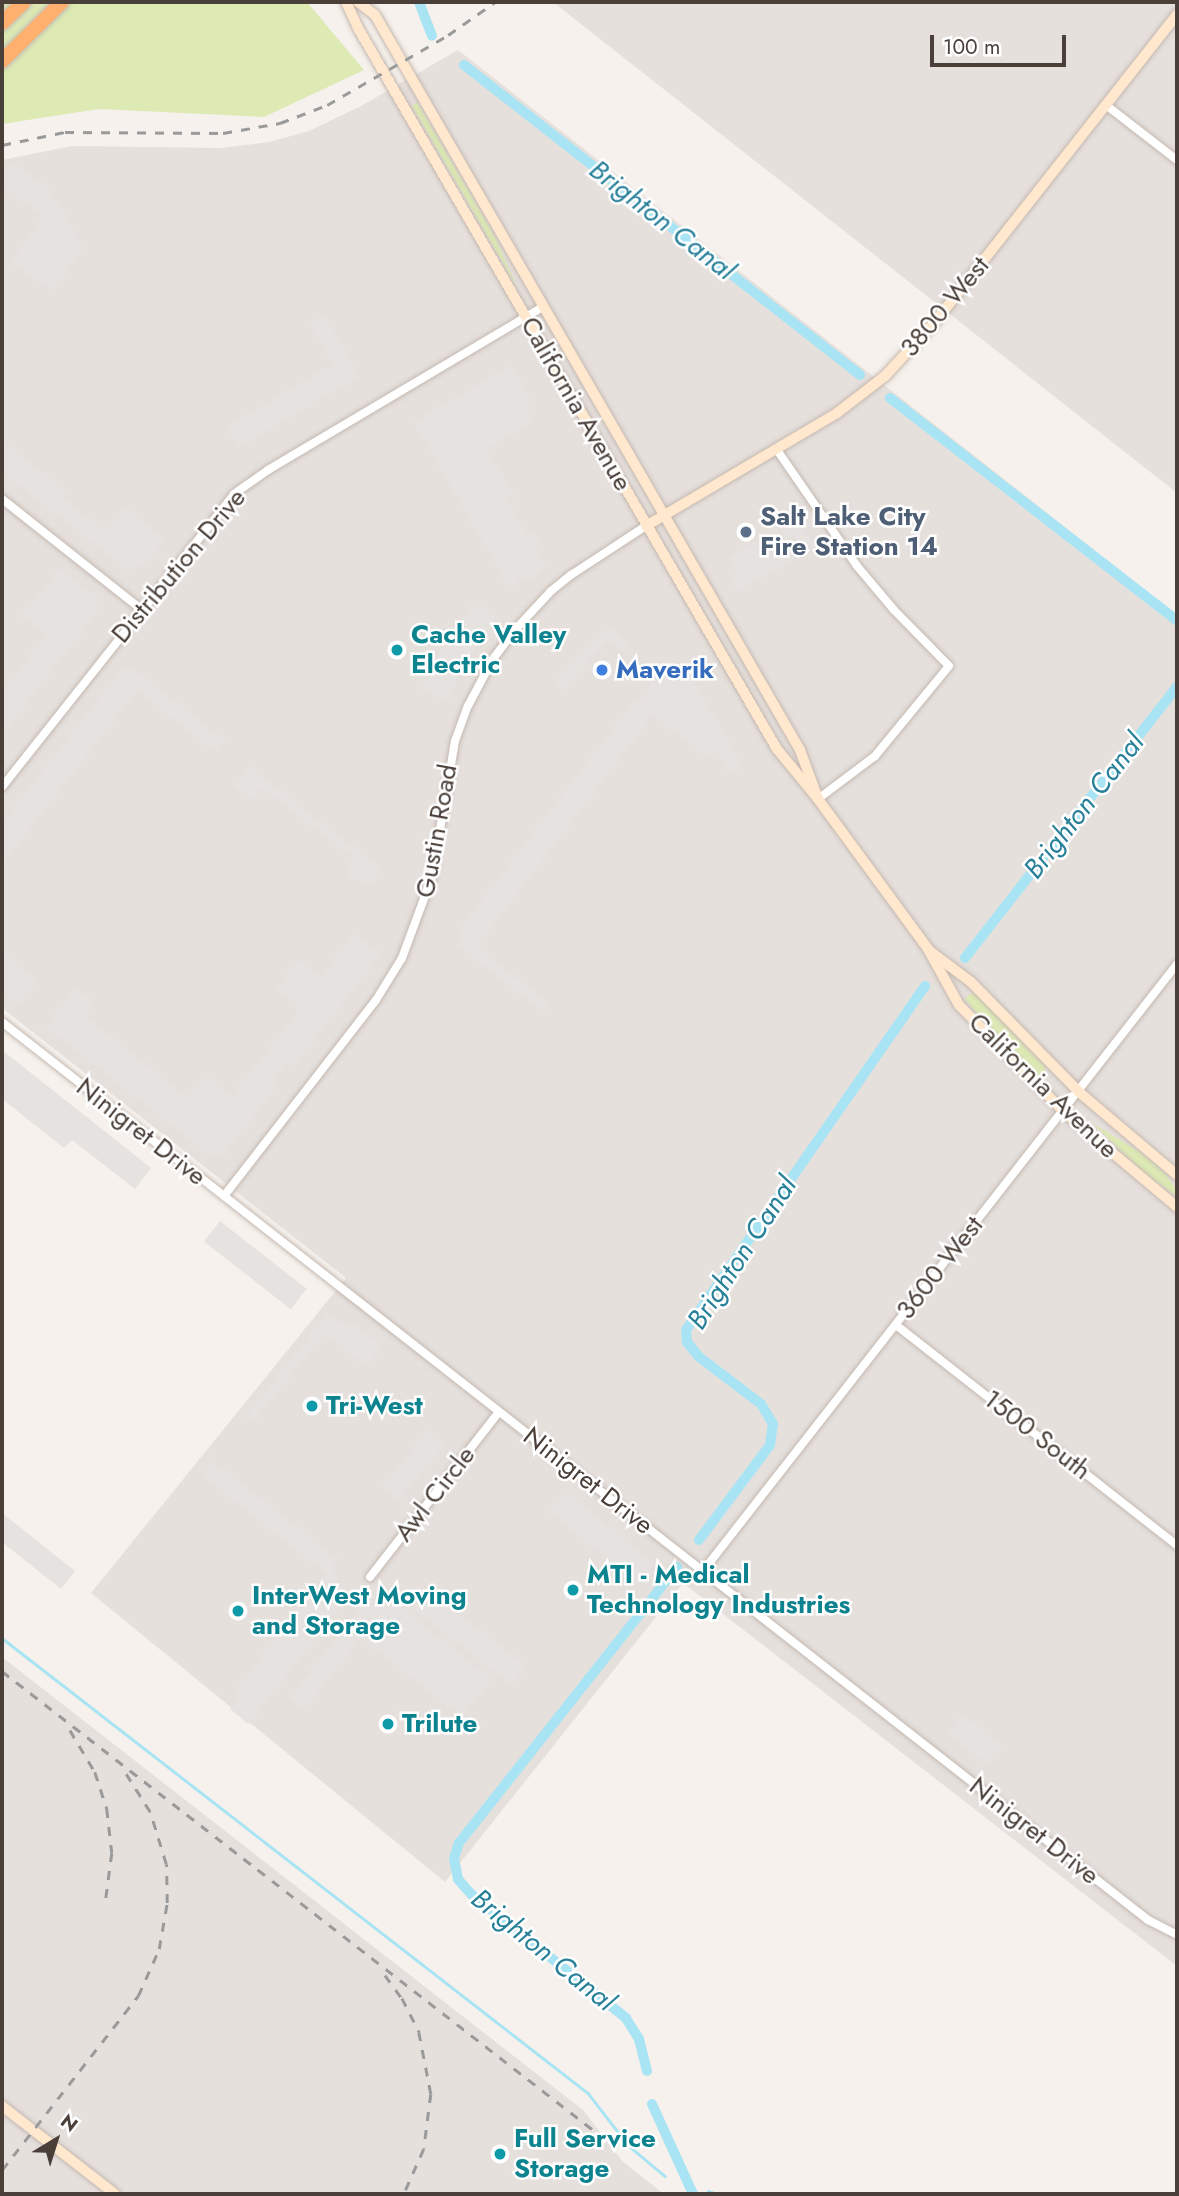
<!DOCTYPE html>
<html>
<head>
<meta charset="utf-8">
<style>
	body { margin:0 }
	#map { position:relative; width:1179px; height:2196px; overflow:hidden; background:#f6f1ec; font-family:Jost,sans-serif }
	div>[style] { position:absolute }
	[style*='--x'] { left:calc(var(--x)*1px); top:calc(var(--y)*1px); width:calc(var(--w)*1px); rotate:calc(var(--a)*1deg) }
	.industrial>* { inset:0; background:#e6e0dd }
	.green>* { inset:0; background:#ddeab4 }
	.parking>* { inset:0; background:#e5e2e0; transform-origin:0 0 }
	.stream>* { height:2.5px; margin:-1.25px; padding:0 1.25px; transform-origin:1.25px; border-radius:1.25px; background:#a8e4f3 }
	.canal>* { height:10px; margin:-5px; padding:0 5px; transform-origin:5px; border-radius:5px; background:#a8e4f3 }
	.roads { filter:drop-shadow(0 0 2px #c5b9b1) drop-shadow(0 0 2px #c5b9b1) }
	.street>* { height:8px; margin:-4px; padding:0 4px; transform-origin:4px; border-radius:4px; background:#fff }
	.secondary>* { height:10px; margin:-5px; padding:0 5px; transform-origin:5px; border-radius:5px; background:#ffe8cd }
	.highway>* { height:14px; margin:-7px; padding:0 7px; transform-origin:7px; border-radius:7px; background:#ffb06e }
	.rail>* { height:2.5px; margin-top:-1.25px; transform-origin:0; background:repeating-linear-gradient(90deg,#9a9a9a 0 9px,transparent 0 18px) }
	.dots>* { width:19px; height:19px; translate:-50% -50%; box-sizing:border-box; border:4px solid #fff; border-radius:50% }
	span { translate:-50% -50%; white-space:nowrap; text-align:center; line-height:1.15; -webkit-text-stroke:5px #fff; paint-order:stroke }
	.street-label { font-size:26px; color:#4b4039 }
	.service-label { font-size:26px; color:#4e5e75; font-weight:700 }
	.left { translate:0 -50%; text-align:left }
	.culture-label { font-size:26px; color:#0d838f; font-weight:700 }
	.shop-label { font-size:26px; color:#366cbe; font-weight:700 }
	.water-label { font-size:28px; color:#288099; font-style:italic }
	.frame { position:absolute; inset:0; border:4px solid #4b4039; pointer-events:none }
	.north { position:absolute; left:21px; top:2105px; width:70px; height:70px; -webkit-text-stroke:5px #fff; paint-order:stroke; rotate:38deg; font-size:19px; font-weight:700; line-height:28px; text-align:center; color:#4b4039 }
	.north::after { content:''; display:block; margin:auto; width:24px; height:32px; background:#4b4039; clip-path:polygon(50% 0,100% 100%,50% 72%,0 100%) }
	.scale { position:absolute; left:930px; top:35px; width:136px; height:32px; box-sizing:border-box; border:4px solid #4b4039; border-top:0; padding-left:9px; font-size:21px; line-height:24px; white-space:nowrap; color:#4b4039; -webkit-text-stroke:5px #fff; paint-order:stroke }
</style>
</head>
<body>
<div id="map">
	<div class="industrial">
		<div style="clip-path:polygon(553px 2px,1177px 2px,1177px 493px,960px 322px)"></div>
		<div style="clip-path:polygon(458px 50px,1177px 615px,1177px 1966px,683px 1583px,445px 1882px,91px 1593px,346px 1278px,2px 1008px,2px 160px,72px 146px,221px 148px,269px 142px,309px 131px,361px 106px)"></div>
		<div style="clip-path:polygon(2px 1657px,583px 2110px,622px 2161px,664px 2194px,2px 2194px)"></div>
	</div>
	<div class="green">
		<div style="clip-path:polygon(2px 2px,307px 2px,364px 70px,264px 117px,99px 109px,2px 124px)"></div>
		<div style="clip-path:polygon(417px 102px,494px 235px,518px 289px,412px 106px)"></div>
		<div style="clip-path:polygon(973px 992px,1045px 1066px,1046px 1078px,1042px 1082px,1006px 1048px,965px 999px)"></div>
		<div style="clip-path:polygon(1092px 1123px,1143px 1154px,1163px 1171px,1177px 1190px,1177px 1197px,1141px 1170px)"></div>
	</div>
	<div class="parking">
		<div style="clip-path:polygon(10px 161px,49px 189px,81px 242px,76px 247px,81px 251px,52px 291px,11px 262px,43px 216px,2px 186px,2px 172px)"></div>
		<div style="clip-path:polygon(325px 316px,360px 376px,239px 447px,227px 427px,333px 364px,310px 325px)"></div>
		<div style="clip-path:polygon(511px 366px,532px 402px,526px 406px,533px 422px,487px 449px,514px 496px,507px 500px,528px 536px,534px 533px,540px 542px,534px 546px,545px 566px,526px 584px,520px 578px,510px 589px,414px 422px)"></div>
		<div style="clip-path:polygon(2px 441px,67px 492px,63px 498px,106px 532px,125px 508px,165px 539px,142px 568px,135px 563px,129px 571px,2px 472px)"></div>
		<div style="clip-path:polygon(799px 508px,810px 526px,803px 530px,816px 546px,737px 592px,732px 582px,737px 572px,729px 557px,757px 541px,770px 558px,775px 557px,771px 551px,792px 539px,798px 544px,793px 535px,786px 539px,780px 529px,787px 524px,783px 516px)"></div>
		<div style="clip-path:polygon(60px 568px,98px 598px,94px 603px,100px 608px,2px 734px,2px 692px,46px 635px,22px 616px)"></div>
		<div style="clip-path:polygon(471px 605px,477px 609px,480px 606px,495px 618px,462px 668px,447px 700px,422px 690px,440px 654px)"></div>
		<div style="clip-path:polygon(609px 627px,628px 645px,622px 652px,609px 640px,561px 690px,554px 683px)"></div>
		<div style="clip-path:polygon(683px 662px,743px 767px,729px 775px,715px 751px,709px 757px,653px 715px,476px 947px,550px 1004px,544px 1012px,457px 945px,462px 937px,457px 933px,637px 698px,642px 701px,654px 679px)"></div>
		<div style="clip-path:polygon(123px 668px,128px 672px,132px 668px,225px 741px,216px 752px,137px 691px,2px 864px,2px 824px)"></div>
		<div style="clip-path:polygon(249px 767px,380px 868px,373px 886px,347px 875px,354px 858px,262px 787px,252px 800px,234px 786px)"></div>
		<div style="clip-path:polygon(355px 933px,381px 954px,294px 1065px,288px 1061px,272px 1082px,277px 1087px,222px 1156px,217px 1152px,212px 1157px,46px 1027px,76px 988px,95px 1003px,85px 1016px,188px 1098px,206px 1076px,232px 1096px,301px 1008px,276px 988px,299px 960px,321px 977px)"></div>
		<div style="clip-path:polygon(2px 952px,37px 980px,19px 1004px,2px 991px)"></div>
		<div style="clip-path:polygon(2px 1050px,151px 1168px,135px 1189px,72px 1140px,64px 1148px,2px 1099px)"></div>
		<div style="left:220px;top:1221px;width:110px;height:26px;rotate:38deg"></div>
		<div style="clip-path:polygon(328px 1313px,345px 1326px,350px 1320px,382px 1346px,366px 1366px,324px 1333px,252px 1423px,245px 1418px)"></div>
		<div style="left:427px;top:1431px;width:22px;height:72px;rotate:39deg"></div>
		<div style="clip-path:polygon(213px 1461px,337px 1559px,332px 1566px,342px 1592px,338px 1598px,344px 1603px,248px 1724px,230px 1709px,239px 1698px,233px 1693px,327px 1574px,202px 1475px)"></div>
		<div style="left:566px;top:1492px;width:114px;height:26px;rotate:39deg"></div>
		<div style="clip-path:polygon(2px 1513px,75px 1571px,61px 1589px,2px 1542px)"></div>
		<div style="left:429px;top:1590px;width:123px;height:24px;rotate:38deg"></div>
		<div style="clip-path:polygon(381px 1604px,391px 1611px,397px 1604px,492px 1679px,462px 1717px,361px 1638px,304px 1709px,290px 1698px,361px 1606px)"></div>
		<div style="left:962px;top:1714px;width:51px;height:24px;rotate:38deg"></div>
	</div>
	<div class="stream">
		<div style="--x:2;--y:1638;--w:742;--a:37.83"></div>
		<div style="--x:588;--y:2093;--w:67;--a:52.3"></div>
		<div style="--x:629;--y:2146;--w:47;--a:39.8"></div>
		<div style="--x:708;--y:2191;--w:9;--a:18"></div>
	</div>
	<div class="canal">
		<div style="--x:419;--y:2;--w:36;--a:69"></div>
		<div style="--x:464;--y:65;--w:503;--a:38.05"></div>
		<div style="--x:890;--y:398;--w:363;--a:37.8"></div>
		<div style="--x:965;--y:958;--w:344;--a:-52"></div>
		<div style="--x:699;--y:1540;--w:119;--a:-53.2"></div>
		<div style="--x:770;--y:1445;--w:21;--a:-82"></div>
		<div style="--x:773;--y:1424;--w:23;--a:-121"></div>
		<div style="--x:761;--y:1404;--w:78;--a:-142.8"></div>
		<div style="--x:699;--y:1357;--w:19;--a:-129"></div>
		<div style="--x:687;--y:1342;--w:12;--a:-95"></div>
		<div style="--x:686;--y:1330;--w:419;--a:-55.2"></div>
		<div style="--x:647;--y:2071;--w:33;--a:-104"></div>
		<div style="--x:639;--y:2039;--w:25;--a:-122"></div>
		<div style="--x:626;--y:2018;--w:198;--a:-141.3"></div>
		<div style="--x:471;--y:1894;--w:20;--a:-131"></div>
		<div style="--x:458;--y:1879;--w:20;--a:-101"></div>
		<div style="--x:454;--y:1859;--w:17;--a:-73"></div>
		<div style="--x:459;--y:1843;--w:352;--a:-51.7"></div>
		<div style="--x:652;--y:2104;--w:99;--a:65.5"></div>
	</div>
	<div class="roads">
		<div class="street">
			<div style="--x:1106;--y:105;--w:90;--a:37.8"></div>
			<div style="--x:777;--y:450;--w:141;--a:55.4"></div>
			<div style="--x:857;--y:566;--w:57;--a:49.9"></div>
			<div style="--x:894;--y:610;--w:78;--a:45.5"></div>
			<div style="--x:949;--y:666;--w:117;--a:129.4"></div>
			<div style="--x:875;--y:756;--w:71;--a:143"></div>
			<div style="--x:2;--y:499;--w:177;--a:38.4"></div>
			<div style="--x:2;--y:787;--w:374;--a:-51.6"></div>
			<div style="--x:234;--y:494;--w:42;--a:-35.2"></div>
			<div style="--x:268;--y:470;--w:320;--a:-30.7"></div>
			<div style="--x:2;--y:1022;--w:1456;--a:38.08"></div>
			<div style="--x:1148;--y:1920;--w:33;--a:27"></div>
			<div style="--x:224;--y:1196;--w:248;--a:-52.2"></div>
			<div style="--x:376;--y:1000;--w:49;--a:-58.2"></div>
			<div style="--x:402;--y:958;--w:86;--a:-69.7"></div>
			<div style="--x:432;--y:877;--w:138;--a:-80.4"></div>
			<div style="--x:455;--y:741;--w:37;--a:-70"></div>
			<div style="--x:468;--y:706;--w:53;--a:-62"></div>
			<div style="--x:493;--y:659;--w:34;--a:-53"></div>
			<div style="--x:513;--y:632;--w:56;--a:-47.2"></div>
			<div style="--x:551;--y:591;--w:26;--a:-39"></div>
			<div style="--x:571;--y:575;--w:90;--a:-33.2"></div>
			<div style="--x:896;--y:1325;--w:357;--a:38.1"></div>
			<div style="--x:703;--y:1571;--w:770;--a:-52.01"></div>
			<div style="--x:370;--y:1577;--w:209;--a:-52"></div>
		</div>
		<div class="secondary">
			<div style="--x:346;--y:2;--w:29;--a:65"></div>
			<div style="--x:358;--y:28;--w:834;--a:59.84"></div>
			<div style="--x:777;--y:749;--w:65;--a:50.6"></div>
			<div style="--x:818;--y:799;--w:186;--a:53.7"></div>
			<div style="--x:928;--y:949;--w:64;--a:61"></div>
			<div style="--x:959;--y:1005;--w:148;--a:45.5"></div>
			<div style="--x:1063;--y:1111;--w:149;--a:40.1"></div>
			<div style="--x:358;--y:2;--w:21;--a:37"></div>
			<div style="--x:375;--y:15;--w:30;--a:60"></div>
			<div style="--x:390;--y:41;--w:819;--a:59.96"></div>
			<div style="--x:800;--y:750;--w:49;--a:69.7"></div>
			<div style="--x:646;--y:526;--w:222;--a:-30.6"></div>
			<div style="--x:837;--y:413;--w:61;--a:-37.6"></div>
			<div style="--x:885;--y:376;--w:74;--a:-47.2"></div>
			<div style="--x:935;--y:322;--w:391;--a:-51.8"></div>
			<div style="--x:931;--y:952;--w:50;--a:36.9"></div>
			<div style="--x:971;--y:982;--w:154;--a:45.5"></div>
			<div style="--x:1079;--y:1092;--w:128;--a:40.3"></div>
			<div style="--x:2;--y:2106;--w:143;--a:37.9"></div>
		</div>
		<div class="highway">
			<div style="--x:2;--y:23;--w:30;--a:-44"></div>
			<div style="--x:2;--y:61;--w:84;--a:-44.5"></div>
		</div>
	</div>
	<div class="rail">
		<div style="--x:2;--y:145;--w:64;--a:-11.7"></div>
		<div style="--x:65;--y:132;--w:158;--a:0.4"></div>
		<div style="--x:223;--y:133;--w:58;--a:-10"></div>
		<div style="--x:280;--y:123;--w:50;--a:-21"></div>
		<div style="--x:327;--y:105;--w:140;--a:-30"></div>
		<div style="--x:448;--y:35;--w:57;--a:-35.1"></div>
		<div style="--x:2;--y:1671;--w:747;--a:37.82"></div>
		<div style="--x:70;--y:1730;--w:49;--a:59.2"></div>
		<div style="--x:95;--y:1772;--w:39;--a:72"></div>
		<div style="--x:107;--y:1809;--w:44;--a:83.5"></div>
		<div style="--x:112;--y:1853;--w:53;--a:97.5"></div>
		<div style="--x:385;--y:1975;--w:29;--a:54"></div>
		<div style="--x:402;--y:1998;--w:38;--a:63"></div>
		<div style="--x:419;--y:2032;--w:63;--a:79"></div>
		<div style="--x:431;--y:2094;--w:55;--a:97.3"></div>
		<div style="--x:424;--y:2149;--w:49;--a:114"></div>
		<div style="--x:2;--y:2170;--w:221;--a:-52"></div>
		<div style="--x:138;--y:1996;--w:51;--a:-65.9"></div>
		<div style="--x:159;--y:1949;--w:47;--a:-80.1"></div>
		<div style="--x:167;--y:1903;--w:39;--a:-91"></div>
		<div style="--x:166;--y:1864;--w:54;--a:-107.1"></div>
		<div style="--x:150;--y:1812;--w:45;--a:-122.3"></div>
	</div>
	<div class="dots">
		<div style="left:746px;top:532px;background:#5c6f8a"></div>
		<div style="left:397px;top:650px;background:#0f9aa8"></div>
		<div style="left:602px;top:670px;background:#3f7fe0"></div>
		<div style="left:312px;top:1406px;background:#0f9aa8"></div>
		<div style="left:573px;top:1590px;background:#0f9aa8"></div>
		<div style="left:238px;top:1611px;background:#0f9aa8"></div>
		<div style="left:388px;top:1724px;background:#0f9aa8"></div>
		<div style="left:500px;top:2154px;background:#0f9aa8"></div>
	</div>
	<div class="street-label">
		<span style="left:945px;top:307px;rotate:-50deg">3800 West</span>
		<span style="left:576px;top:404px;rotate:60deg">California Avenue</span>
		<span style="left:179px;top:566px;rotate:-50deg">Distribution Drive</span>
		<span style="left:437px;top:831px;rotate:-80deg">Gustin Road</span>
		<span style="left:1043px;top:1086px;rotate:44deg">California Avenue</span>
		<span style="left:141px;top:1132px;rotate:38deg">Ninigret Drive</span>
		<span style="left:940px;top:1268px;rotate:-52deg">3600 West</span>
		<span style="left:1037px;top:1435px;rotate:38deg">1500 South</span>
		<span style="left:588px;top:1481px;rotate:38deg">Ninigret Drive</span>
		<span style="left:435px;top:1494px;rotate:-52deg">Awl Circle</span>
		<span style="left:1034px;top:1831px;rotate:38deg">Ninigret Drive</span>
	</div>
	<div class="service-label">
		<span class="left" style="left:760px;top:532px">Salt Lake City<br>Fire Station 14</span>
	</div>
	<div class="culture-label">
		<span class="left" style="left:411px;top:650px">Cache Valley<br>Electric</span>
		<span class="left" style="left:326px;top:1406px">Tri-West</span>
		<span class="left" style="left:587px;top:1590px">MTI - Medical<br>Technology Industries</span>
		<span class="left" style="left:252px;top:1611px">InterWest Moving<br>and Storage</span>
		<span class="left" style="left:402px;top:1724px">Trilute</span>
		<span class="left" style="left:514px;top:2154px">Full Service<br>Storage</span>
	</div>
	<div class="shop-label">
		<span class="left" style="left:616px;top:670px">Maverik</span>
	</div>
	<div class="water-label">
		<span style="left:662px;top:220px;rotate:38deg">Brighton Canal</span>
		<span style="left:1084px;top:806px;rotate:-52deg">Brighton Canal</span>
		<span style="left:742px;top:1253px;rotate:-57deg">Brighton Canal</span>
		<span style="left:543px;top:1950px;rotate:39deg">Brighton Canal</span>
	</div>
	<div class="frame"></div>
	<div class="north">N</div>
	<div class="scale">100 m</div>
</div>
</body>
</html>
